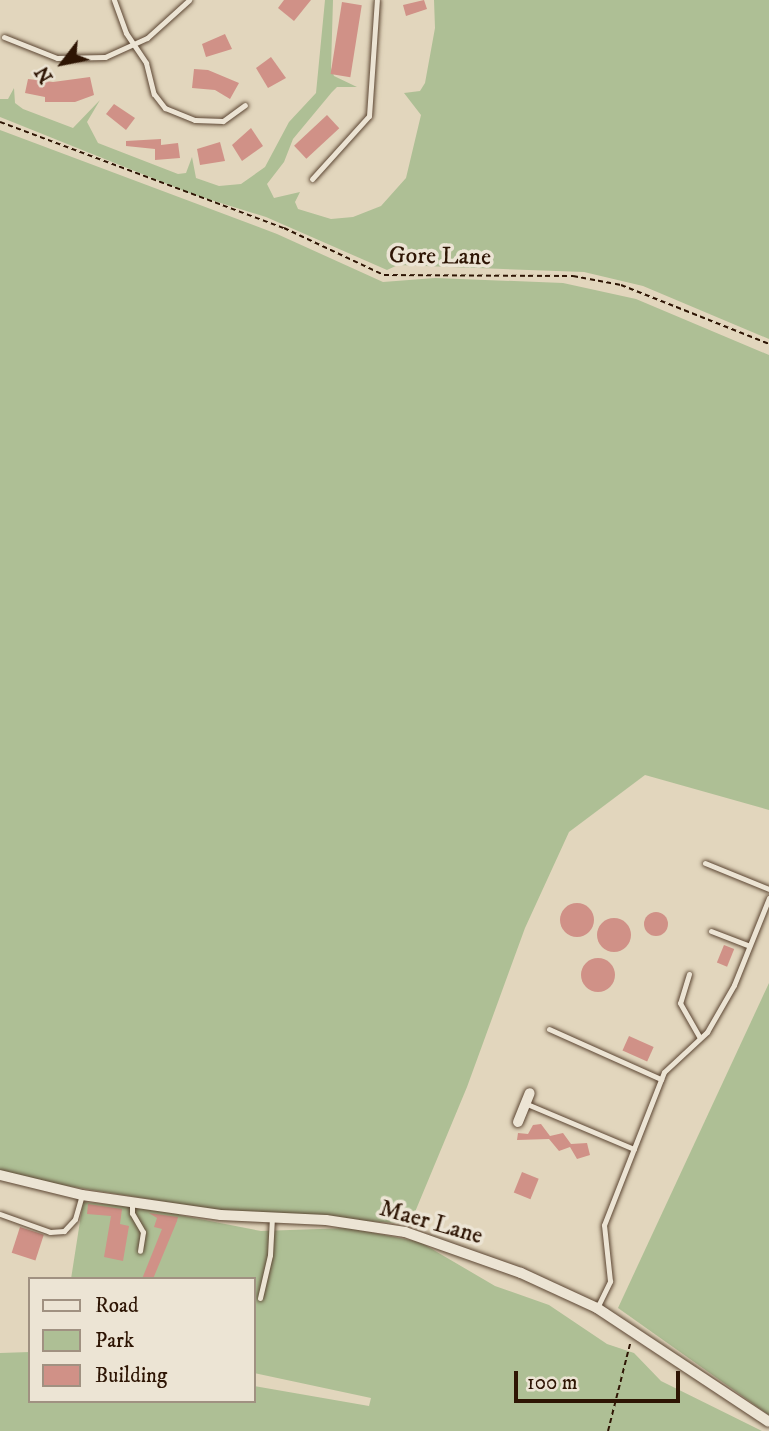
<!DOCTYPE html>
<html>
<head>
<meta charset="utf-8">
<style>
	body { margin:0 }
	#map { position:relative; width:769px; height:1431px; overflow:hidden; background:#e2d6bd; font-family:"IM FELL DW Pica",serif }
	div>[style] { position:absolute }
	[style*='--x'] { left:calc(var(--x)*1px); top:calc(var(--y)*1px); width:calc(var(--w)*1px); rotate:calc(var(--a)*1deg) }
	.green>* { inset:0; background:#aebf95 }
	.building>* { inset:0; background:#d09187; transform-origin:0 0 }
	.round { border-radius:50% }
	.path>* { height:2px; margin-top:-1px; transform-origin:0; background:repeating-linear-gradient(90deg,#2e1504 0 5px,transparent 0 8.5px) }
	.roads { filter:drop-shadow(0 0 2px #5b4532) drop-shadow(0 0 2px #5b4532) }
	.service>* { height:5px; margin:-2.5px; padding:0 2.5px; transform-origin:2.5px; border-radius:2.5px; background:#ece4d4 }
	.minor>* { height:10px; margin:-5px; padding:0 5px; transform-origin:5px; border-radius:5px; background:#ece4d4 }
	span { translate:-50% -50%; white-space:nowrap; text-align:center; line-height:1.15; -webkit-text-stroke:7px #ece4d4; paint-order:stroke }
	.street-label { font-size:24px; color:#2e1504 }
	.legend { position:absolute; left:28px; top:1277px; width:228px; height:126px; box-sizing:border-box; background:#ece4d4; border:2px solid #a09181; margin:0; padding:9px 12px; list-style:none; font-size:21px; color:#2e1504 }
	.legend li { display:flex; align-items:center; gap:14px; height:35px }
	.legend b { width:35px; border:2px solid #a09181 }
	.north { position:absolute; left:28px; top:28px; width:70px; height:70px; -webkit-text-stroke:5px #ece4d4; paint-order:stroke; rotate:238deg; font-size:19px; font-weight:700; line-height:28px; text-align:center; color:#2e1504 }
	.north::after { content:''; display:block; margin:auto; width:24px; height:32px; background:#2e1504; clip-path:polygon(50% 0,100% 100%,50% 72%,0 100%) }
	.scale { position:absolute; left:514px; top:1371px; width:166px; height:32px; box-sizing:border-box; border:4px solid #2e1504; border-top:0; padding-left:9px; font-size:21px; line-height:24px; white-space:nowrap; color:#2e1504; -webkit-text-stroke:5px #ece4d4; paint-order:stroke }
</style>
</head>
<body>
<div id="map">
	<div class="green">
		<div style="clip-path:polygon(325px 0,333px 0,331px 68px,334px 76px,357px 87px,337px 87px,332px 92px,293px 139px,284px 162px,267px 184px,274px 198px,300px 192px,295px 202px,298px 209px,331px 219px,353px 217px,381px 206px,406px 178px,421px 115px,404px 93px,420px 91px,425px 83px,435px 28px,434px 0,769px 0,769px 339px,643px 286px,584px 272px,398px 265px,387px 270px,266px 217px,192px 194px,0 117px,0 99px,8px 99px,14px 88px,15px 103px,23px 109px,73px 128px,100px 100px,87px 122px,98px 143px,178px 174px,186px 173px,192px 157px,196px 178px,219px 186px,241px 184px,265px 167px,289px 122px,316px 93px)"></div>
		<div style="clip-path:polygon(0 130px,277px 234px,383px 282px,435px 278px,563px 283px,636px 299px,769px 355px,769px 810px,645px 775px,569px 832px,525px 928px,467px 1087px,410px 1224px,222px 1211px,0 1175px)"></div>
		<div style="clip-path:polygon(769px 983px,769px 1415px,618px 1308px)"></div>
		<div style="clip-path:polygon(83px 1202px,179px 1211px,179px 1215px,261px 1231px,349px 1228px,420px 1242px,495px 1286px,549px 1305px,607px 1344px,634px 1353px,661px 1381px,762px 1431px,0 1431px,0 1353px,30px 1352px,30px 1401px,254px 1401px,254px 1386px,369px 1406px,371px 1398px,254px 1373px,254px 1279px,71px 1279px)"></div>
	</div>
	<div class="building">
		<div style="clip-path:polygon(284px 0,311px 0,294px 21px,278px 8px)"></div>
		<div style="clip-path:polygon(424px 0,427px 9px,406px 16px,403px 5px)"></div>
		<div style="left:342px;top:2px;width:20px;height:73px;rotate:9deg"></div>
		<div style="clip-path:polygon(225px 34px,232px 49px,206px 57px,202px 44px)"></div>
		<div style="clip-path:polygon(271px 57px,286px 78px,268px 88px,256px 68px)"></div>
		<div style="clip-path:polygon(194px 69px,208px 70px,239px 83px,230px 99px,215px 90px,192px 88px)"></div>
		<div style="clip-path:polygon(90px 77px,94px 95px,75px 102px,45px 102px,45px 97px,25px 93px,28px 79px,53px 82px)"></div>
		<div style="clip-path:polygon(114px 104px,135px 118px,126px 130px,106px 114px)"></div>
		<div style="left:327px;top:115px;width:18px;height:45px;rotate:47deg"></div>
		<div style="clip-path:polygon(251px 128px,263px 146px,242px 161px,232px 145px)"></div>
		<div style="clip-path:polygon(161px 139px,161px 145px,178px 143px,180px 158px,155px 160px,155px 149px,126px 146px,126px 141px)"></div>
		<div style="clip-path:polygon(220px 142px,225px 161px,200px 165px,197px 149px)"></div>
		<div class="round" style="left:560px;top:903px;width:34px;height:34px"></div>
		<div class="round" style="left:644px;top:912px;width:24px;height:24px"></div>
		<div class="round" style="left:597px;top:918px;width:34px;height:34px"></div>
		<div style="left:724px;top:945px;width:11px;height:19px;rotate:22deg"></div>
		<div class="round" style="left:581px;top:958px;width:34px;height:34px"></div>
		<div style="left:629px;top:1036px;width:27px;height:16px;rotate:24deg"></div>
		<div style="clip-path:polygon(541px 1124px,550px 1136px,563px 1133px,571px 1144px,587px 1143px,590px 1155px,577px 1159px,570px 1147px,559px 1151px,549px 1139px,517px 1140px,518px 1133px,528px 1134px,533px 1125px)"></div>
		<div style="left:522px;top:1172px;width:18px;height:22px;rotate:22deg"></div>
		<div style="clip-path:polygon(88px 1204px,122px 1209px,120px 1224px,129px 1226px,123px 1261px,104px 1257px,111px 1216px,87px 1214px)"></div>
		<div style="clip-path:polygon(149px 1213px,178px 1217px,177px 1221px,153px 1279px,142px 1279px,162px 1229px,154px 1227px,157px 1218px)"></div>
		<div style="left:20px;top:1227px;width:25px;height:27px;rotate:18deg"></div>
	</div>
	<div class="path">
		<div style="--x:0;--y:122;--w:303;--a:20.5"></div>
		<div style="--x:284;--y:228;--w:110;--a:25.2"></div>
		<div style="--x:384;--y:275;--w:189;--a:0.3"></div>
		<div style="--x:573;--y:276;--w:49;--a:10.6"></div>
		<div style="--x:621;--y:285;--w:159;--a:21.7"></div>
		<div style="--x:608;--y:1431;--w:90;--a:-75.8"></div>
	</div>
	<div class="roads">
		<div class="service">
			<div style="--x:114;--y:0;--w:35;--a:70"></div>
			<div style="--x:126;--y:33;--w:36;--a:56"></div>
			<div style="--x:146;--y:63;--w:32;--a:76"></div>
			<div style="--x:154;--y:94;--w:18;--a:52"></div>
			<div style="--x:165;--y:108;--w:32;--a:22"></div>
			<div style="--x:195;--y:120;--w:28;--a:2"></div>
			<div style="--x:223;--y:121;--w:27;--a:-36"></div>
			<div style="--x:4;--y:37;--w:57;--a:21.6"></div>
			<div style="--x:57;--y:58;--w:48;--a:-1.2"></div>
			<div style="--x:105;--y:57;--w:46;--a:-24.3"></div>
			<div style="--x:147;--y:38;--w:57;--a:-42.1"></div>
			<div style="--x:312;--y:179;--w:85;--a:-47.9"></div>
			<div style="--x:369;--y:116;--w:116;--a:-86.1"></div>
			<div style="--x:705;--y:863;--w:69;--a:22.1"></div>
			<div style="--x:711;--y:931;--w:40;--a:21"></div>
			<div style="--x:689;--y:974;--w:30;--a:107"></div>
			<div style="--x:680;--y:1003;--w:40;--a:60.3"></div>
			<div style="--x:549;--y:1029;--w:123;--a:24.1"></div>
			<div style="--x:527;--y:1104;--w:116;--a:22.8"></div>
			<div style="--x:132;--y:1202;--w:11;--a:90"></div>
			<div style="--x:132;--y:1213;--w:22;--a:60"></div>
			<div style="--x:143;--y:1232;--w:19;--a:99"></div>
			<div style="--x:0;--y:1214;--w:53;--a:19.8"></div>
			<div style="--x:50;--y:1232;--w:14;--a:-4"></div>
			<div style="--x:64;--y:1231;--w:16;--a:-47"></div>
			<div style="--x:75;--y:1219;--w:25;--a:-74"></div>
			<div style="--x:260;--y:1298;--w:44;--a:-76.9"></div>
			<div style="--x:270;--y:1255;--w:37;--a:-87"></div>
			<div style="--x:597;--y:1308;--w:30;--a:-64"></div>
			<div style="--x:610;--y:1281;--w:56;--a:-96.1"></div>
			<div style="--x:604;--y:1225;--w:164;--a:-68.6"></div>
			<div style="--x:664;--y:1072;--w:59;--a:-42.9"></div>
			<div style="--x:707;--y:1032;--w:54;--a:-60.1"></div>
			<div style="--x:734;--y:985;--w:94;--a:-68.1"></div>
		</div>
		<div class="minor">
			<div style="--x:518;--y:1122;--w:31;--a:-68"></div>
			<div style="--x:0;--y:1175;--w:84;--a:13.7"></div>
			<div style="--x:82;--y:1195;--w:140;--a:8.2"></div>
			<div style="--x:221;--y:1215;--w:105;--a:2.7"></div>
			<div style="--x:326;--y:1220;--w:80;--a:8.6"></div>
			<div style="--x:405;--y:1232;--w:123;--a:19.5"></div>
			<div style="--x:521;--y:1273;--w:84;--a:24.7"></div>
			<div style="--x:597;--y:1308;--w:206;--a:33.5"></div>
		</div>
	</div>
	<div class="street-label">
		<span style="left:440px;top:257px;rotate:1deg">Gore Lane</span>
		<span style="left:431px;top:1223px;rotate:16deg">Maer Lane</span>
	</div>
	<ul class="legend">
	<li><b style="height:9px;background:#ece4d4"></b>Road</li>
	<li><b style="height:19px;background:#aebf95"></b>Park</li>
	<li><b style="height:19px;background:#d09187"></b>Building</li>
	</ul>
	<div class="north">N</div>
	<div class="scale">100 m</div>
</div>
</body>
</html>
